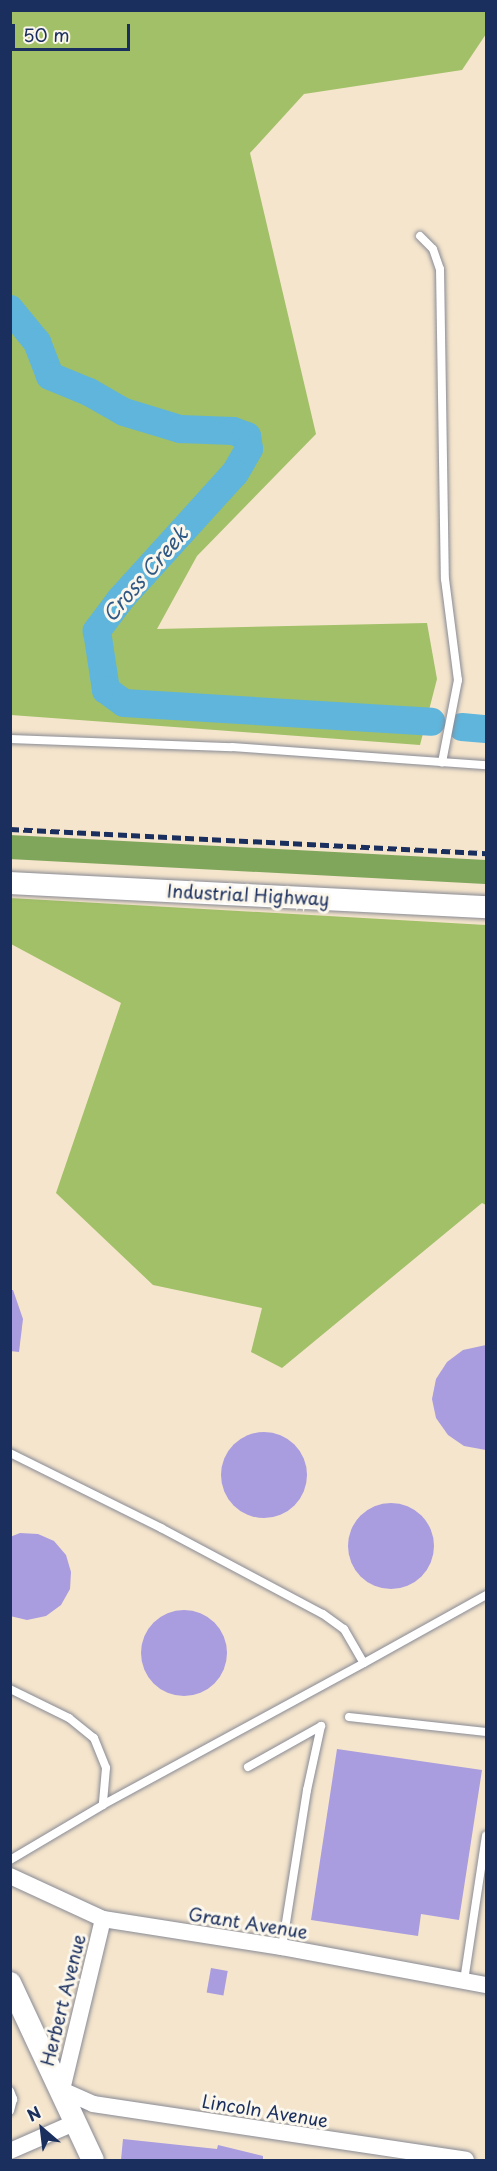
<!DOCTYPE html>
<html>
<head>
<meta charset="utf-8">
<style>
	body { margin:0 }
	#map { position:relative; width:497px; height:2171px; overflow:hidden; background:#f5e5cc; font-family:"Playpen Sans",sans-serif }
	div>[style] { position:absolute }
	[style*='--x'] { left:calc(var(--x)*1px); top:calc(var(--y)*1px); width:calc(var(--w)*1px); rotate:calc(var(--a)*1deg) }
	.green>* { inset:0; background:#a1c067 }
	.forest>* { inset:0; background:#80a65c; transform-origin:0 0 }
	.river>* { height:28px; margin:-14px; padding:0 14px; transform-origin:14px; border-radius:14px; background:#5fb5dc }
	.building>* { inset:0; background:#a99cdf; transform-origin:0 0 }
	.round { border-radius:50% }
	.roads { filter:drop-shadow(0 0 2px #888a95) drop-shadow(0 0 2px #888a95) }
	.lane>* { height:8px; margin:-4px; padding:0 4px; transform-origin:4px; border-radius:4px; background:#fff }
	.street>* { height:16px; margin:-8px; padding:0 8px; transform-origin:8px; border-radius:8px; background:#fff }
	.secondary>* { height:22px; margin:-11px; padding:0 11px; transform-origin:11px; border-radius:11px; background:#fff }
	.rail>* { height:4.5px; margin-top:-2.25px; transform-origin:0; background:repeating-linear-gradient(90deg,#1b2f5e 0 9px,transparent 0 13.5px) }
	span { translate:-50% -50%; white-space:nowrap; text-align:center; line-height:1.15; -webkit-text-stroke:6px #fbf7ec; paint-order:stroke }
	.street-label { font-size:18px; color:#1b2f5e }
	.water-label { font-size:20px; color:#2f5784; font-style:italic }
	.frame { position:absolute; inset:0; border:12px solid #1b2f5e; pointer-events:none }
	.north { position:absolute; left:12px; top:2099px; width:60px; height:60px; -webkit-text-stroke:4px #fbf7ec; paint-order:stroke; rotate:332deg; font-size:16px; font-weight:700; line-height:24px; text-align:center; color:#1b2f5e }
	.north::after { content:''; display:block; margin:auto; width:21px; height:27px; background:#1b2f5e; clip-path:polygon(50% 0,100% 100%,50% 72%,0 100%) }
	.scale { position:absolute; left:12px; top:24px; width:118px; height:27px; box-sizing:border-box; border:3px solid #1b2f5e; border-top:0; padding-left:8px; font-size:18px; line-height:21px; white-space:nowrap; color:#1b2f5e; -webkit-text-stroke:4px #fbf7ec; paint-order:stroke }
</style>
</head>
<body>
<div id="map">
	<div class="green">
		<div style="clip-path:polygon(10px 11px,486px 11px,486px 34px,462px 70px,304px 94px,250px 153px,316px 434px,197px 556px,157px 629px,427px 623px,437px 679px,420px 745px,11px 715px)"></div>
		<div style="clip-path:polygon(10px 898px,486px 925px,486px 1205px,482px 1203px,282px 1368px,251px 1352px,262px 1308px,153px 1285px,56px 1193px,121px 1003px,11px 944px)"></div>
	</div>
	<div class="forest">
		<div style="left:10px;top:835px;width:477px;height:24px;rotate:3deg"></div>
	</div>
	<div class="river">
		<div style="--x:10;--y:309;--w:43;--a:50.7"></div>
		<div style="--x:37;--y:342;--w:36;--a:69"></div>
		<div style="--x:50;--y:376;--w:42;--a:22.3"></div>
		<div style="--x:89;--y:392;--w:40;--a:29.7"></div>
		<div style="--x:124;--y:412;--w:59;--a:16.9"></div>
		<div style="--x:180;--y:429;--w:53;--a:2.2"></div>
		<div style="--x:233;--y:431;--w:15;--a:20"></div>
		<div style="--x:247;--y:436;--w:13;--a:81"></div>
		<div style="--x:249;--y:449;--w:28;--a:120"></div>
		<div style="--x:235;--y:473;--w:171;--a:132.2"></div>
		<div style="--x:120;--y:600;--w:39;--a:127"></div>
		<div style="--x:97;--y:631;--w:60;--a:81.3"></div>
		<div style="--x:106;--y:690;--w:22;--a:36"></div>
		<div style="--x:124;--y:703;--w:308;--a:3.5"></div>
		<div style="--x:462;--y:727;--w:24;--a:5"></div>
	</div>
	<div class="building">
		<div style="clip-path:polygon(10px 1290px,13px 1290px,23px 1319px,19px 1352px,10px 1351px)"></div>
		<div style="clip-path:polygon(486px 1345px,486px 1450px,464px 1446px,448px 1435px,436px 1418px,432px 1399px,436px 1379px,447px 1362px,463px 1350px)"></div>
		<div class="round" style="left:221px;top:1432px;width:86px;height:86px"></div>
		<div class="round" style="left:348px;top:1503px;width:86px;height:86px"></div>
		<div style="clip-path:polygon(20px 1533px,38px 1534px,54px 1541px,66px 1555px,71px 1572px,70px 1589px,61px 1605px,46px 1616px,27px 1620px,10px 1616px,10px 1537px)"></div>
		<div class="round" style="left:141px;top:1610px;width:86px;height:86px"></div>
		<div style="clip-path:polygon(337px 1749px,482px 1770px,459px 1920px,421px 1914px,418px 1936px,311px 1920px)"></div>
		<div style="left:211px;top:1968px;width:17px;height:25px;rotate:10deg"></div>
		<div style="clip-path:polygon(123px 2139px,217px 2149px,218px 2145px,263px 2156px,263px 2160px,121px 2160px)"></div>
	</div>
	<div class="roads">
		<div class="lane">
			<div style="--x:420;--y:236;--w:18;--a:45"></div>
			<div style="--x:433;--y:249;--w:21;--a:71"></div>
			<div style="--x:440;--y:269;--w:310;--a:89.1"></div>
			<div style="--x:445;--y:579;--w:102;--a:82.7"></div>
			<div style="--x:458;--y:680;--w:84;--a:101"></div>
			<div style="--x:10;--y:739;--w:222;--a:2.1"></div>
			<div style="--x:232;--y:747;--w:255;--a:4.1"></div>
			<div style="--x:10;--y:1453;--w:169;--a:26.4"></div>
			<div style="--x:161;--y:1528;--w:183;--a:28"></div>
			<div style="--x:323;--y:1614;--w:26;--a:36"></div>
			<div style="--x:344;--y:1629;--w:39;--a:60"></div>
			<div style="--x:364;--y:1663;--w:297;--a:151.5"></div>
			<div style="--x:103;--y:1805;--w:108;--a:149.4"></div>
			<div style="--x:364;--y:1663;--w:140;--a:-29.1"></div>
			<div style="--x:10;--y:1689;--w:66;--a:26.2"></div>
			<div style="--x:69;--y:1718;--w:32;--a:39"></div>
			<div style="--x:94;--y:1738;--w:32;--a:68"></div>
			<div style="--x:106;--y:1768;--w:37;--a:95"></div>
			<div style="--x:349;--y:1717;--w:138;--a:6.2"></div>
			<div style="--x:248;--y:1767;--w:84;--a:-29.3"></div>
			<div style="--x:321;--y:1726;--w:66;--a:102.3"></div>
			<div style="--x:307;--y:1790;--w:159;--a:99"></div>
			<div style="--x:464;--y:1981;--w:147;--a:-81.4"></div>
			<div style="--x:10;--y:2091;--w:9;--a:69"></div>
			<div style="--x:13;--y:2099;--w:12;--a:104"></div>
		</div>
		<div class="street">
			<div style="--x:10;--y:1876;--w:102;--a:24.8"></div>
			<div style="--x:103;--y:1919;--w:181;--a:8.9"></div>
			<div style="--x:282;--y:1947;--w:208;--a:10.6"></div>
			<div style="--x:103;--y:1919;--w:176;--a:103.5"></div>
			<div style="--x:62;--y:2090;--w:34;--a:24"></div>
			<div style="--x:93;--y:2104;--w:377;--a:8.5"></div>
			<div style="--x:10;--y:2151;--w:72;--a:-23.7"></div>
		</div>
		<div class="secondary">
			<div style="--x:10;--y:883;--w:477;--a:2.9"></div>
			<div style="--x:10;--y:1983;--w:195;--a:64.9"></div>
		</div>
	</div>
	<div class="rail">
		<div style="--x:10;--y:829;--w:477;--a:2.9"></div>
	</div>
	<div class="street-label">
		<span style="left:248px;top:895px;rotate:3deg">Industrial Highway</span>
		<span style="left:248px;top:1923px;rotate:9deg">Grant Avenue</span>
		<span style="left:63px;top:2000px;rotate:-76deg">Herbert Avenue</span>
		<span style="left:265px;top:2111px;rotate:9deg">Lincoln Avenue</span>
	</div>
	<div class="water-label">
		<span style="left:145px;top:574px;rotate:-49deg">Cross Creek</span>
	</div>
	<div class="frame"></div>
	<div class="north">N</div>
	<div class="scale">50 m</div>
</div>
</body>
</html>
